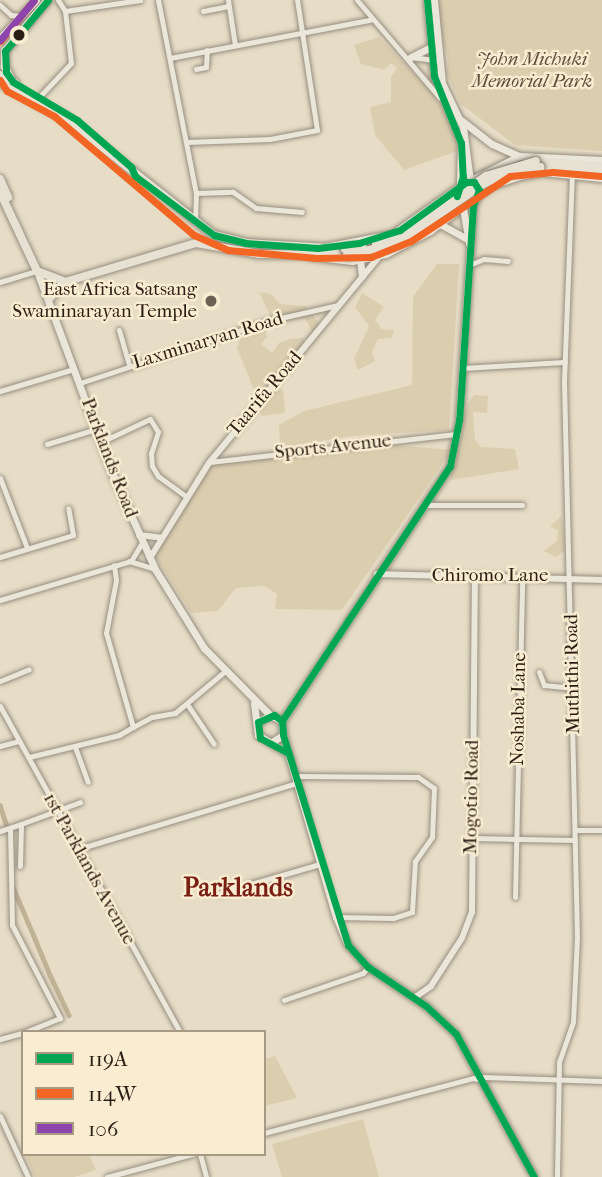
<!DOCTYPE html>
<html>
<head>
<meta charset="utf-8">
<style>
	body { margin:0 }
	#map { position:relative; width:602px; height:1177px; overflow:hidden; background:#e7ddc6; font-family:"IM FELL French Canon",serif }
	div>[style] { position:absolute }
	[style*='--x'] { left:calc(var(--x)*1px); top:calc(var(--y)*1px); width:calc(var(--w)*1px); rotate:calc(var(--a)*1deg) }
	.green>* { inset:0; background:#dbceaf }
	.canal>* { height:4.5px; margin:-2.25px; padding:0 2.25px; transform-origin:2.25px; border-radius:2.25px; background:#c0b295 }
	.roads { filter:drop-shadow(0 0 2px #968e80) drop-shadow(0 0 2px #968e80) }
	.minor>* { height:5px; margin:-2.5px; padding:0 2.5px; transform-origin:2.5px; border-radius:2.5px; background:#eae6da }
	.tertiary>* { height:6px; margin:-3px; padding:0 3px; transform-origin:3px; border-radius:3px; background:#eae6da }
	.secondary>* { height:7px; margin:-3.5px; padding:0 3.5px; transform-origin:3.5px; border-radius:3.5px; background:#eae6da }
	.primary>* { height:8px; margin:-4px; padding:0 4px; transform-origin:4px; border-radius:4px; background:#e7e1d4 }
	.bridges { filter:drop-shadow(0 0 2px #7b7468) drop-shadow(0 0 2px #7b7468) }
	.primary-bridge>* { height:8px; margin:-4px; padding:0 4px; transform-origin:4px; border-radius:4px; background:#e7e1d4 }
	.bus-1>* { height:7px; margin:-3.5px; padding:0 3.5px; transform-origin:3.5px; border-radius:3.5px; background:#00a651 }
	.bus-2>* { height:7px; margin:-3.5px; padding:0 3.5px; transform-origin:3.5px; border-radius:3.5px; background:#f26522 }
	.bus-3>* { height:7px; margin:-3.5px; padding:0 3.5px; transform-origin:3.5px; border-radius:3.5px; background:#8e44ad }
	.dots>* { width:19px; height:19px; translate:-50% -50%; box-sizing:border-box; border:4px solid #f8ecd1; border-radius:50% }
	span { translate:-50% -50%; white-space:nowrap; text-align:center; line-height:1.15; -webkit-text-stroke:5px #f8ecd1; paint-order:stroke }
	.park-label { font-size:19px; color:#5c4f3d; font-style:italic }
	.poi-label { font-size:19px; color:#2a1e14 }
	.right { translate:-100% -50%; text-align:right }
	.street-label { font-size:19px; color:#2a1e14 }
	.district-label { font-size:26px; color:#7a1f14; font-weight:700 }
	.legend { position:absolute; left:21px; top:1030px; width:245px; height:126px; box-sizing:border-box; background:#f8ecd1; border:2px solid #a69a85; margin:0; padding:9px 12px; list-style:none; font-size:21px; color:#2a1e14 }
	.legend li { display:flex; align-items:center; gap:14px; height:35px }
	.legend b { width:35px; border:2px solid #a69a85 }
</style>
</head>
<body>
<div id="map">
	<div class="green">
		<div style="clip-path:polygon(437px 0,602px 0,602px 151px,515px 145px,461px 104px,447px 74px,448px 57px,440px 35px)"></div>
		<div style="clip-path:polygon(379px 37px,436px 97px,451px 123px,460px 150px,404px 170px,375px 135px,370px 107px,391px 102px,391px 77px,397px 68px,391px 63px,384px 70px,361px 64px,354px 45px)"></div>
		<div style="clip-path:polygon(437px 264px,459px 264px,449px 430px,353px 436px,280px 447px,279px 425px,304px 411px,412px 385px,413px 297px)"></div>
		<div style="clip-path:polygon(259px 292px,271px 294px,280px 304px,306px 306px,322px 328px,316px 337px,305px 319px,272px 320px)"></div>
		<div style="clip-path:polygon(362px 293px,384px 307px,375px 320px,382px 329px,394px 330px,392px 338px,378px 339px,372px 352px,375px 361px,358px 370px,354px 359px,369px 326px,355px 307px)"></div>
		<div style="clip-path:polygon(265px 325px,267px 337px,261px 344px,272px 353px,279px 343px,290px 339px,303px 338px,308px 347px,256px 395px,237px 348px,242px 332px)"></div>
		<div style="clip-path:polygon(276px 385px,283px 390px,285px 413px,262px 416px,258px 408px)"></div>
		<div style="clip-path:polygon(474px 395px,488px 396px,487px 413px,473px 412px,475px 440px,481px 447px,515px 449px,519px 469px,450px 480px,467px 404px)"></div>
		<div style="clip-path:polygon(359px 442px,452px 450px,342px 610px,275px 609px,277px 594px,264px 586px,236px 588px,218px 611px,191px 613px,154px 554px,211px 465px,340px 450px)"></div>
		<div style="clip-path:polygon(562px 516px,565px 550px,556px 557px,543px 551px,557px 541px,558px 531px,550px 526px)"></div>
		<div style="clip-path:polygon(275px 1056px,297px 1098px,264px 1106px,264px 1059px)"></div>
		<div style="clip-path:polygon(363px 1119px,379px 1177px,282px 1177px,272px 1144px)"></div>
		<div style="clip-path:polygon(25px 1154px,89px 1154px,96px 1170px,74px 1177px,35px 1177px)"></div>
	</div>
	<div class="canal">
		<div style="--x:0;--y:805;--w:26;--a:72"></div>
		<div style="--x:13;--y:887;--w:43;--a:67"></div>
		<div style="--x:31;--y:929;--w:50;--a:67.6"></div>
		<div style="--x:51;--y:977;--w:42;--a:64.7"></div>
	</div>
	<div class="roads">
		<div class="minor">
			<div style="--x:158;--y:0;--w:197;--a:78.9"></div>
			<div style="--x:196;--y:193;--w:28;--a:92"></div>
			<div style="--x:228;--y:0;--w:46;--a:81.2"></div>
			<div style="--x:357;--y:0;--w:128;--a:49.7"></div>
			<div style="--x:0;--y:5;--w:15;--a:42"></div>
			<div style="--x:11;--y:15;--w:11;--a:5"></div>
			<div style="--x:65;--y:11;--w:76;--a:-8.3"></div>
			<div style="--x:203;--y:11;--w:26;--a:-11"></div>
			<div style="--x:410;--y:57;--w:25;--a:7"></div>
			<div style="--x:170;--y:58;--w:204;--a:-10.8"></div>
			<div style="--x:196;--y:69;--w:10;--a:-11"></div>
			<div style="--x:206;--y:67;--w:17;--a:-87"></div>
			<div style="--x:41;--y:95;--w:44;--a:-46.8"></div>
			<div style="--x:71;--y:63;--w:52;--a:-96.6"></div>
			<div style="--x:65;--y:11;--w:13;--a:-122"></div>
			<div style="--x:186;--y:142;--w:84;--a:-2"></div>
			<div style="--x:270;--y:139;--w:48;--a:-10.8"></div>
			<div style="--x:317;--y:130;--w:132;--a:-98.7"></div>
			<div style="--x:196;--y:193;--w:37;--a:-2"></div>
			<div style="--x:233;--y:192;--w:28;--a:35"></div>
			<div style="--x:256;--y:208;--w:46;--a:5"></div>
			<div style="--x:469;--y:265;--w:16;--a:-22"></div>
			<div style="--x:484;--y:259;--w:24;--a:5"></div>
			<div style="--x:0;--y:282;--w:39;--a:-17"></div>
			<div style="--x:119;--y:330;--w:36;--a:74"></div>
			<div style="--x:461;--y:368;--w:104;--a:-3.3"></div>
			<div style="--x:80;--y:383;--w:202;--a:-18.2"></div>
			<div style="--x:272;--y:320;--w:68;--a:-12.8"></div>
			<div style="--x:0;--y:391;--w:77;--a:-16.6"></div>
			<div style="--x:101;--y:442;--w:54;--a:-25.1"></div>
			<div style="--x:150;--y:419;--w:15;--a:58"></div>
			<div style="--x:158;--y:432;--w:22;--a:108"></div>
			<div style="--x:151;--y:453;--w:13;--a:86"></div>
			<div style="--x:152;--y:466;--w:12;--a:59"></div>
			<div style="--x:158;--y:476;--w:34;--a:36"></div>
			<div style="--x:47;--y:444;--w:51;--a:-17"></div>
			<div style="--x:210;--y:462;--w:249;--a:-6.5"></div>
			<div style="--x:0;--y:478;--w:75;--a:68.9"></div>
			<div style="--x:425;--y:505;--w:97;--a:0"></div>
			<div style="--x:0;--y:557;--w:76;--a:-16.8"></div>
			<div style="--x:73;--y:535;--w:27;--a:-100"></div>
			<div style="--x:129;--y:561;--w:27;--a:17"></div>
			<div style="--x:0;--y:600;--w:137;--a:-16.6"></div>
			<div style="--x:131;--y:561;--w:21;--a:-59"></div>
			<div style="--x:539;--y:672;--w:14;--a:69"></div>
			<div style="--x:544;--y:685;--w:29;--a:6"></div>
			<div style="--x:0;--y:681;--w:31;--a:-22"></div>
			<div style="--x:187;--y:704;--w:48;--a:56"></div>
			<div style="--x:0;--y:706;--w:372;--a:61.1"></div>
			<div style="--x:133;--y:727;--w:21;--a:-28"></div>
			<div style="--x:152;--y:717;--w:23;--a:-10"></div>
			<div style="--x:175;--y:713;--w:65;--a:-40"></div>
			<div style="--x:0;--y:746;--w:20;--a:-15"></div>
			<div style="--x:75;--y:747;--w:37;--a:70"></div>
			<div style="--x:29;--y:757;--w:93;--a:-13.7"></div>
			<div style="--x:119;--y:735;--w:16;--a:-30"></div>
			<div style="--x:133;--y:727;--w:98;--a:-106"></div>
			<div style="--x:106;--y:633;--w:54;--a:-79.3"></div>
			<div style="--x:116;--y:580;--w:15;--a:-98"></div>
			<div style="--x:295;--y:776;--w:123;--a:0.5"></div>
			<div style="--x:418;--y:777;--w:19;--a:35"></div>
			<div style="--x:434;--y:788;--w:49;--a:92.3"></div>
			<div style="--x:432;--y:837;--w:29;--a:125"></div>
			<div style="--x:415;--y:861;--w:51;--a:93.4"></div>
			<div style="--x:412;--y:912;--w:20;--a:162"></div>
			<div style="--x:393;--y:918;--w:57;--a:-179"></div>
			<div style="--x:10;--y:828;--w:97;--a:88.8"></div>
			<div style="--x:12;--y:925;--w:105;--a:62.7"></div>
			<div style="--x:60;--y:1018;--w:37;--a:158"></div>
			<div style="--x:575;--y:830;--w:27;--a:0"></div>
			<div style="--x:0;--y:831;--w:22;--a:-18"></div>
			<div style="--x:473;--y:838;--w:102;--a:1.1"></div>
			<div style="--x:78;--y:849;--w:229;--a:-16.8"></div>
			<div style="--x:20;--y:866;--w:42;--a:-88.6"></div>
			<div style="--x:21;--y:824;--w:63;--a:-20.4"></div>
			<div style="--x:220;--y:893;--w:104;--a:-16.2"></div>
			<div style="--x:515;--y:897;--w:319;--a:-88.7"></div>
			<div style="--x:284;--y:1000;--w:83;--a:-18.9"></div>
			<div style="--x:363;--y:973;--w:8;--a:-50"></div>
			<div style="--x:0;--y:1039;--w:24;--a:-15"></div>
			<div style="--x:484;--y:1077;--w:118;--a:1.9"></div>
			<div style="--x:0;--y:1116;--w:67;--a:65.3"></div>
			<div style="--x:264;--y:1133;--w:216;--a:-14.7"></div>
			<div style="--x:473;--y:1078;--w:8;--a:14"></div>
			<div style="--x:200;--y:1154;--w:24;--a:75"></div>
			<div style="--x:107;--y:1177;--w:88;--a:-15.1"></div>
			<div style="--x:557;--y:1177;--w:115;--a:-89"></div>
			<div style="--x:559;--y:1062;--w:42;--a:-70.7"></div>
			<div style="--x:573;--y:1022;--w:85;--a:-87.3"></div>
			<div style="--x:577;--y:937;--w:556;--a:-91.34"></div>
			<div style="--x:564;--y:381;--w:209;--a:-87.8"></div>
		</div>
		<div class="tertiary">
			<div style="--x:139;--y:535;--w:23;--a:7"></div>
			<div style="--x:150;--y:558;--w:112;--a:-58.2"></div>
			<div style="--x:209;--y:463;--w:267;--a:-50.5"></div>
			<div style="--x:377;--y:574;--w:225;--a:1.5"></div>
			<div style="--x:414;--y:998;--w:21;--a:-35"></div>
			<div style="--x:431;--y:986;--w:57;--a:-57.1"></div>
			<div style="--x:462;--y:938;--w:28;--a:-69"></div>
			<div style="--x:472;--y:912;--w:335;--a:-89.5"></div>
		</div>
		<div class="secondary">
			<div style="--x:427;--y:0;--w:76;--a:84.7"></div>
			<div style="--x:434;--y:76;--w:72;--a:68.1"></div>
			<div style="--x:461;--y:143;--w:42;--a:91.4"></div>
			<div style="--x:434;--y:0;--w:83;--a:84.5"></div>
			<div style="--x:442;--y:83;--w:49;--a:64.5"></div>
			<div style="--x:463;--y:127;--w:54;--a:82.6"></div>
			<div style="--x:0;--y:38;--w:52;--a:-46.5"></div>
			<div style="--x:411;--y:57;--w:22;--a:-27"></div>
			<div style="--x:461;--y:120;--w:39;--a:38"></div>
			<div style="--x:492;--y:144;--w:30;--a:24"></div>
			<div style="--x:462;--y:202;--w:42;--a:80.3"></div>
			<div style="--x:440;--y:224;--w:31;--a:29"></div>
			<div style="--x:319;--y:248;--w:74;--a:-10.9"></div>
			<div style="--x:392;--y:234;--w:87;--a:-35.2"></div>
			<div style="--x:463;--y:184;--w:63;--a:-26.6"></div>
			<div style="--x:519;--y:156;--w:83;--a:2.8"></div>
			<div style="--x:310;--y:256;--w:42;--a:6.8"></div>
			<div style="--x:352;--y:261;--w:35;--a:-12"></div>
			<div style="--x:386;--y:254;--w:50;--a:-27.6"></div>
			<div style="--x:430;--y:231;--w:77;--a:-36.6"></div>
			<div style="--x:492;--y:185;--w:28;--a:-18"></div>
			<div style="--x:519;--y:176;--w:23;--a:-10"></div>
			<div style="--x:542;--y:172;--w:60;--a:5.7"></div>
			<div style="--x:360;--y:260;--w:16;--a:83"></div>
			<div style="--x:37;--y:271;--w:218;--a:69.6"></div>
			<div style="--x:113;--y:475;--w:103;--a:65.9"></div>
			<div style="--x:155;--y:569;--w:93;--a:58.2"></div>
			<div style="--x:204;--y:648;--w:94;--a:45.4"></div>
			<div style="--x:254;--y:703;--w:32;--a:83"></div>
			<div style="--x:258;--y:735;--w:35;--a:31"></div>
			<div style="--x:282;--y:721;--w:305;--a:-56.6"></div>
			<div style="--x:450;--y:466;--w:47;--a:-78.9"></div>
			<div style="--x:459;--y:420;--w:214;--a:-86.3"></div>
			<div style="--x:473;--y:206;--w:17;--a:-69"></div>
			<div style="--x:479;--y:190;--w:13;--a:-135"></div>
			<div style="--x:258;--y:722;--w:14;--a:-30"></div>
			<div style="--x:270;--y:715;--w:13;--a:27"></div>
			<div style="--x:282;--y:721;--w:14;--a:86"></div>
			<div style="--x:283;--y:735;--w:13;--a:148"></div>
			<div style="--x:283;--y:735;--w:190;--a:73.8"></div>
			<div style="--x:336;--y:917;--w:30;--a:67"></div>
			<div style="--x:348;--y:945;--w:30;--a:48"></div>
			<div style="--x:368;--y:967;--w:70;--a:33.9"></div>
			<div style="--x:426;--y:1006;--w:41;--a:43"></div>
			<div style="--x:456;--y:1034;--w:163;--a:61.4"></div>
		</div>
		<div class="primary">
			<div style="--x:0;--y:75;--w:17;--a:28"></div>
			<div style="--x:12;--y:81;--w:16;--a:-117"></div>
			<div style="--x:5;--y:67;--w:16;--a:-90"></div>
			<div style="--x:5;--y:51;--w:67;--a:-49.9"></div>
			<div style="--x:0;--y:82;--w:73;--a:28.7"></div>
			<div style="--x:64;--y:117;--w:191;--a:38.2"></div>
			<div style="--x:214;--y:235;--w:32;--a:14"></div>
			<div style="--x:245;--y:243;--w:100;--a:3.4"></div>
			<div style="--x:536;--y:161;--w:66;--a:4.3"></div>
			<div style="--x:540;--y:167;--w:62;--a:4.6"></div>
			<div style="--x:0;--y:179;--w:20;--a:66"></div>
			<div style="--x:0;--y:192;--w:87;--a:64.9"></div>
			<div style="--x:37;--y:271;--w:30;--a:21"></div>
			<div style="--x:49;--y:299;--w:23;--a:-47"></div>
			<div style="--x:65;--y:282;--w:137;--a:-16.6"></div>
			<div style="--x:196;--y:243;--w:64;--a:9.9"></div>
			<div style="--x:259;--y:254;--w:88;--a:0.7"></div>
		</div>
	</div>
	<div class="bridges">
		<div class="primary-bridge">
			<div style="--x:376;--y:245;--w:33;--a:-23"></div>
			<div style="--x:406;--y:232;--w:98;--a:-35"></div>
			<div style="--x:486;--y:176;--w:52;--a:-16.7"></div>
			<div style="--x:345;--y:249;--w:18;--a:-3"></div>
			<div style="--x:347;--y:255;--w:50;--a:-12.7"></div>
			<div style="--x:396;--y:244;--w:104;--a:-34.5"></div>
			<div style="--x:482;--y:185;--w:27;--a:-27"></div>
			<div style="--x:506;--y:173;--w:35;--a:-10"></div>
		</div>
	</div>
	<div class="bus-1">
		<div style="--x:48;--y:0;--w:67;--a:130.1"></div>
		<div style="--x:5;--y:51;--w:21;--a:87"></div>
		<div style="--x:6;--y:72;--w:12;--a:55"></div>
		<div style="--x:13;--y:82;--w:74;--a:30.7"></div>
		<div style="--x:77;--y:120;--w:72;--a:41"></div>
		<div style="--x:131;--y:167;--w:10;--a:66"></div>
		<div style="--x:135;--y:176;--w:99;--a:36.8"></div>
		<div style="--x:214;--y:235;--w:32;--a:14"></div>
		<div style="--x:245;--y:243;--w:73;--a:3.9"></div>
		<div style="--x:318;--y:248;--w:41;--a:-7"></div>
		<div style="--x:359;--y:243;--w:43;--a:-17.6"></div>
		<div style="--x:400;--y:230;--w:82;--a:-36"></div>
		<div style="--x:466;--y:182;--w:8;--a:0"></div>
		<div style="--x:474;--y:182;--w:9;--a:58"></div>
		<div style="--x:479;--y:190;--w:17;--a:111"></div>
		<div style="--x:473;--y:206;--w:214;--a:93.7"></div>
		<div style="--x:459;--y:420;--w:47;--a:101.1"></div>
		<div style="--x:450;--y:466;--w:305;--a:123.4"></div>
		<div style="--x:427;--y:0;--w:76;--a:84.7"></div>
		<div style="--x:434;--y:76;--w:72;--a:68.1"></div>
		<div style="--x:461;--y:143;--w:33;--a:87"></div>
		<div style="--x:463;--y:176;--w:21;--a:107"></div>
		<div style="--x:283;--y:733;--w:12;--a:-95"></div>
		<div style="--x:282;--y:721;--w:10;--a:-143"></div>
		<div style="--x:274;--y:715;--w:17;--a:156"></div>
		<div style="--x:258;--y:722;--w:16;--a:83"></div>
		<div style="--x:260;--y:738;--w:32;--a:28"></div>
		<div style="--x:283;--y:735;--w:220;--a:72.8"></div>
		<div style="--x:348;--y:945;--w:30;--a:48"></div>
		<div style="--x:368;--y:967;--w:70;--a:33.9"></div>
		<div style="--x:426;--y:1006;--w:41;--a:43"></div>
		<div style="--x:456;--y:1034;--w:163;--a:61.4"></div>
	</div>
	<div class="bus-2">
		<div style="--x:0;--y:41;--w:53;--a:-50.3"></div>
		<div style="--x:0;--y:80;--w:13;--a:58"></div>
		<div style="--x:7;--y:91;--w:53;--a:28"></div>
		<div style="--x:54;--y:116;--w:184;--a:40.4"></div>
		<div style="--x:194;--y:235;--w:37;--a:24"></div>
		<div style="--x:228;--y:250;--w:89;--a:5.1"></div>
		<div style="--x:317;--y:258;--w:54;--a:-1.1"></div>
		<div style="--x:371;--y:257;--w:43;--a:-21.8"></div>
		<div style="--x:411;--y:241;--w:118;--a:-33.3"></div>
		<div style="--x:510;--y:176;--w:43;--a:-5.3"></div>
		<div style="--x:553;--y:172;--w:48;--a:4.8"></div>
	</div>
	<div class="bus-3">
		<div style="--x:0;--y:40;--w:52;--a:-49.6"></div>
	</div>
	<div class="dots">
		<div style="left:19px;top:35px;background:#2a1e14"></div>
		<div style="left:211px;top:301px;background:#6c6152"></div>
	</div>
	<div class="park-label">
		<span style="left:532px;top:71px">John Michuki<br>Memorial Park</span>
	</div>
	<div class="poi-label">
		<span class="right" style="left:197px;top:301px">East Africa Satsang<br>Swaminarayan Temple</span>
	</div>
	<div class="street-label">
		<span style="left:208px;top:341px;rotate:-17deg">Laxminaryan Road</span>
		<span style="left:265px;top:394px;rotate:-50deg">Taarifa Road</span>
		<span style="left:333px;top:447px;rotate:-6deg">Sports Avenue</span>
		<span style="left:109px;top:458px;rotate:69deg">Parklands Road</span>
		<span style="left:490px;top:576px">Chiromo Lane</span>
		<span style="left:573px;top:674px;rotate:-91deg">Muthithi Road</span>
		<span style="left:519px;top:709px;rotate:-89deg">Noshaba Lane</span>
		<span style="left:472px;top:797px;rotate:-89deg">Mogotio Road</span>
		<span style="left:89px;top:869px;rotate:61deg">1st Parklands Avenue</span>
	</div>
	<div class="district-label">
		<span style="left:238px;top:888px">Parklands</span>
	</div>
	<ul class="legend">
	<li><b style="height:9px;background:#00a651"></b>119A</li>
	<li><b style="height:9px;background:#f26522"></b>114W</li>
	<li><b style="height:9px;background:#8e44ad"></b>106</li>
	</ul>
</div>
</body>
</html>
